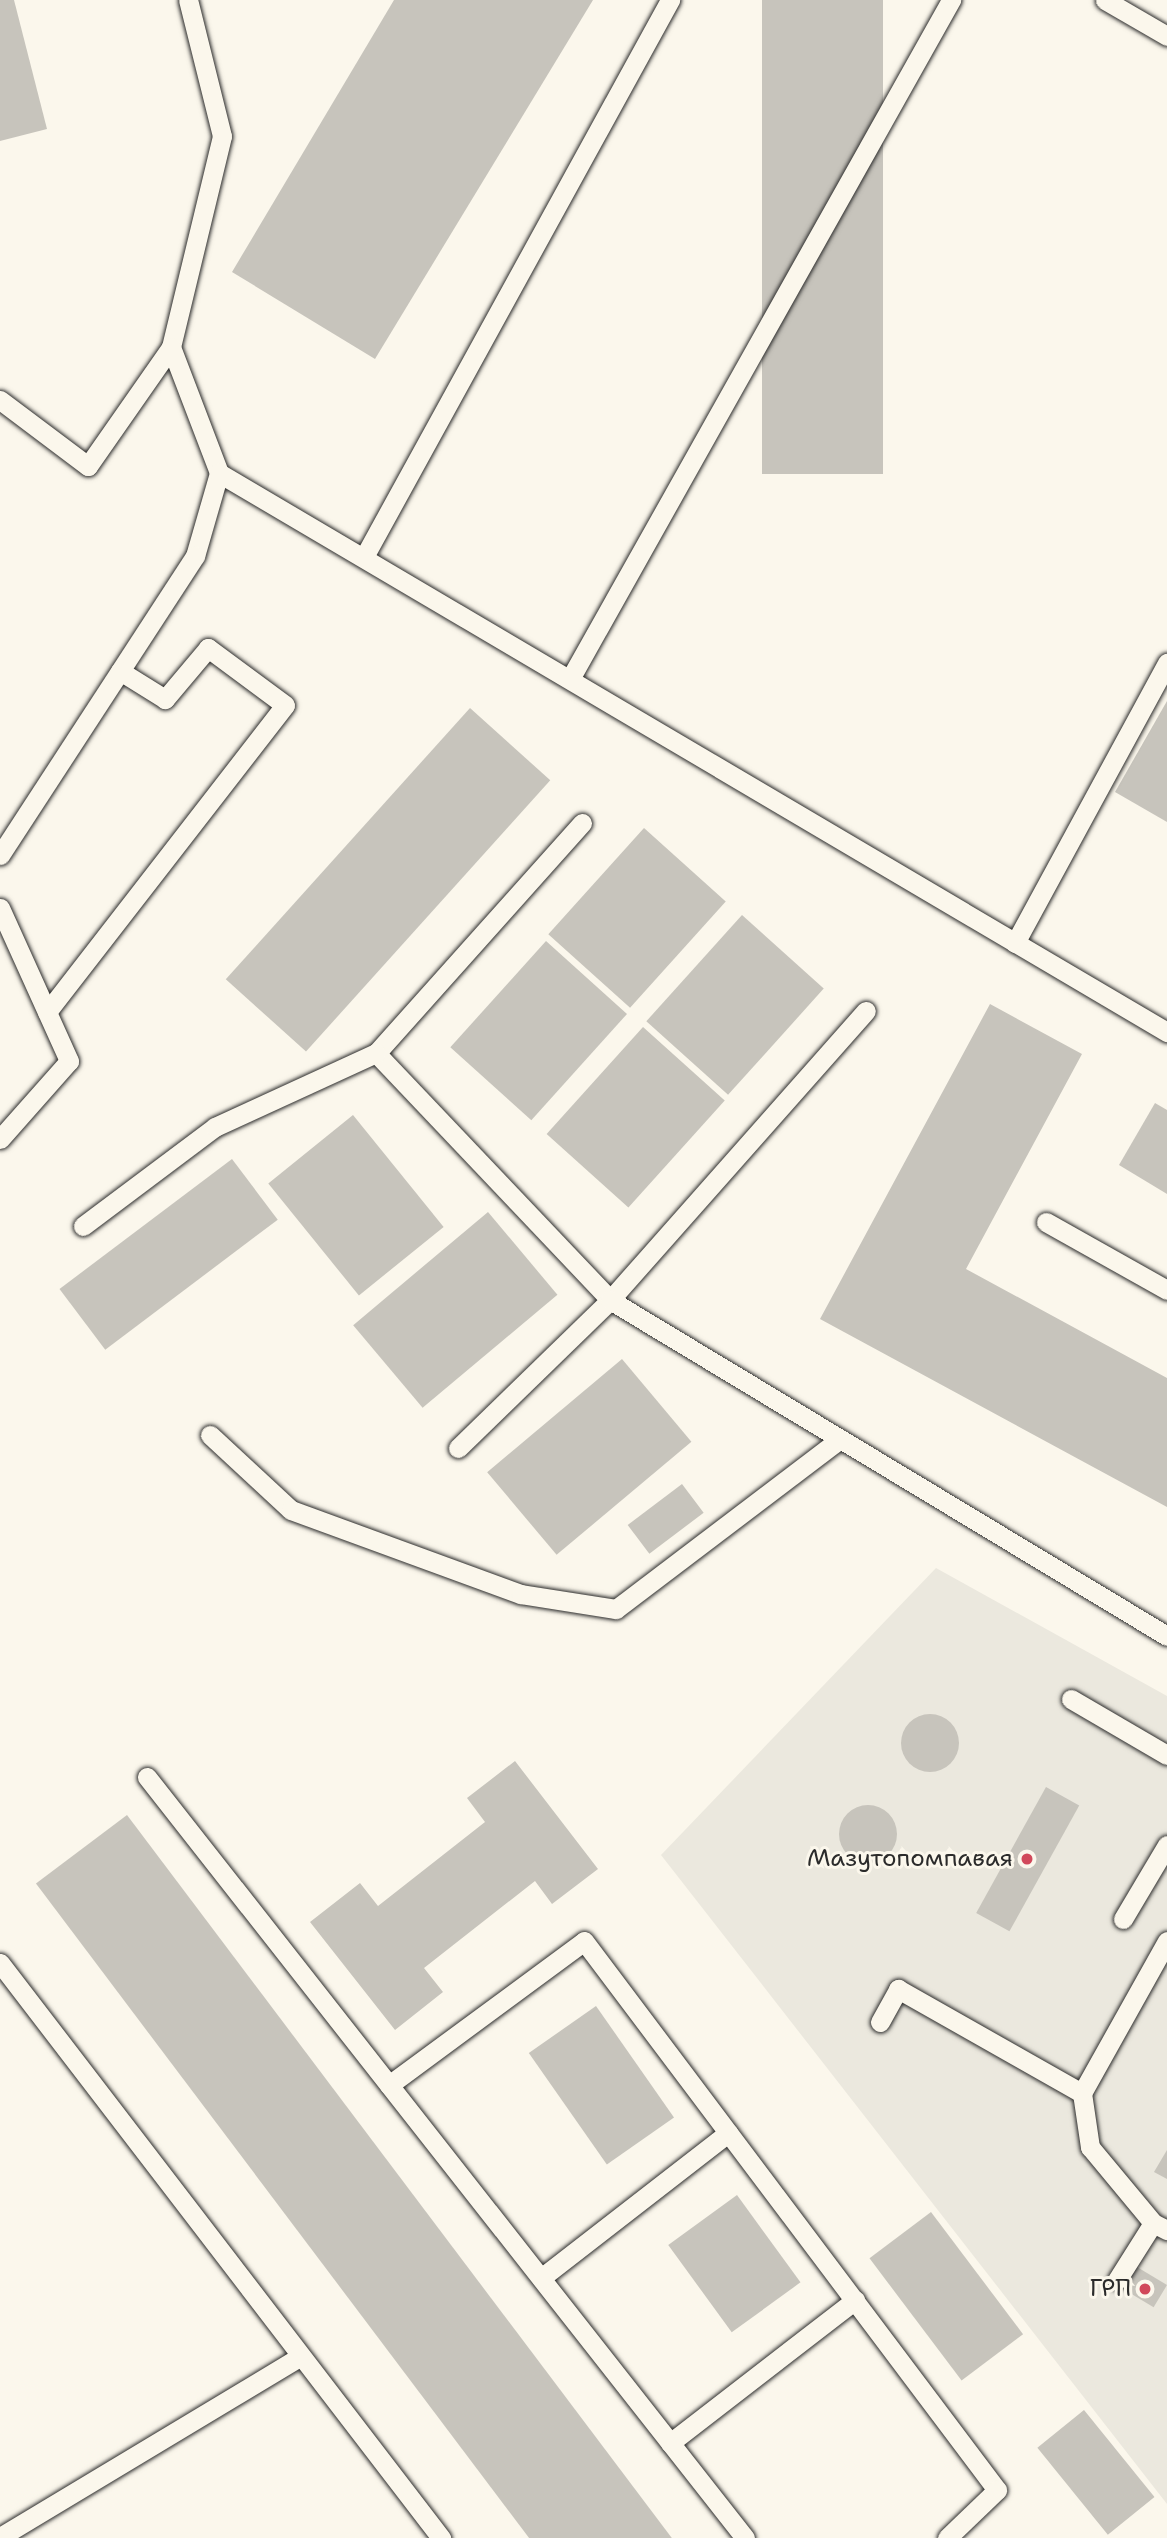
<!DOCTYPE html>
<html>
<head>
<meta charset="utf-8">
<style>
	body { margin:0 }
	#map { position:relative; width:1167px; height:2538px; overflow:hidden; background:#fbf7ec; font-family:"Shantell Sans",sans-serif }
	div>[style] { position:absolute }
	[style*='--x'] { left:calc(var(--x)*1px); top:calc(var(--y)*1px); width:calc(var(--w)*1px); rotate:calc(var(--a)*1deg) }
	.built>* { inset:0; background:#ebe8de }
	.building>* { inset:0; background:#c7c4bc; transform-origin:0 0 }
	.round { border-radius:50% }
	.roads { filter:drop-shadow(0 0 2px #2b2b2b) drop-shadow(0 0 2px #2b2b2b) }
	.lane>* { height:19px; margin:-9.5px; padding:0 9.5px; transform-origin:9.5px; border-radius:9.5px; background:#fbf7ec }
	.dots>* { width:19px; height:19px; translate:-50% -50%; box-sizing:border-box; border:4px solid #fbf7ec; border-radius:50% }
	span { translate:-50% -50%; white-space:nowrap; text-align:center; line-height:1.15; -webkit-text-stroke:6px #fbf7ec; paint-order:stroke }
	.poi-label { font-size:24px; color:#2b2b2b }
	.right { translate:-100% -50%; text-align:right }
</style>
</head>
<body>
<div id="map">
	<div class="built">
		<div style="clip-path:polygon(936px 1568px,1167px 1696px,1167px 2504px,661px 1855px)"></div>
	</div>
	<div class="building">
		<div style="clip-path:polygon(0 0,14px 0,47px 129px,0 141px)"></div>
		<div style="clip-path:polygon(394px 0,593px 0,375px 359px,232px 272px)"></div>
		<div style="left:762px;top:0;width:121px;height:474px"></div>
		<div style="clip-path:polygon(1167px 701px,1167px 822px,1115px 792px)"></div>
		<div style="left:470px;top:708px;width:108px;height:365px;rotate:42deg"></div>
		<div style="left:644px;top:828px;width:110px;height:143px;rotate:42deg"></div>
		<div style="left:742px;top:915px;width:110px;height:143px;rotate:42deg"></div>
		<div style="left:546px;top:941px;width:109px;height:143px;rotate:42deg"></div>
		<div style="clip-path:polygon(990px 1004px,1082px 1054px,966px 1269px,1167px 1378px,1167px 1507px,820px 1319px)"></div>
		<div style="left:643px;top:1027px;width:110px;height:144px;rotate:42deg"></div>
		<div style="clip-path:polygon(1155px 1103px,1167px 1110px,1167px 1194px,1119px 1165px)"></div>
		<div style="left:353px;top:1115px;width:144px;height:109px;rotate:51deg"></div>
		<div style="left:232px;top:1159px;width:76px;height:216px;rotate:53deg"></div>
		<div style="left:488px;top:1212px;width:108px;height:176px;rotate:50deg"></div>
		<div style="left:622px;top:1359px;width:108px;height:176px;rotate:50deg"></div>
		<div style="left:682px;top:1484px;width:36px;height:68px;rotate:53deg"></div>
		<div class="round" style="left:901px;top:1714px;width:58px;height:58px"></div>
		<div style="clip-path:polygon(515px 1761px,598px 1869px,552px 1904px,535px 1881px,424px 1968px,443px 1992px,395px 2030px,310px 1922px,360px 1883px,378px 1906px,485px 1822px,467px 1798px)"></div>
		<div style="left:1046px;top:1787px;width:38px;height:144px;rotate:29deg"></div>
		<div class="round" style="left:839px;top:1805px;width:58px;height:58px"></div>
		<div style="left:127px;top:1815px;width:909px;height:114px;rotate:53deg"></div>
		<div style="left:596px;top:2006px;width:136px;height:82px;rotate:55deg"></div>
		<div style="clip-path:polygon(1167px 2150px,1167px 2179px,1154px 2172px)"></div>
		<div style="left:737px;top:2195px;width:108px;height:85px;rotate:54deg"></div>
		<div style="left:931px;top:2212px;width:153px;height:77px;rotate:53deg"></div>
		<div style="left:1137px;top:2267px;width:35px;height:26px;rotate:31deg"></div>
		<div style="left:1084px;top:2410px;width:112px;height:60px;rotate:51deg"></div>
	</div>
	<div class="roads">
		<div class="lane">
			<div style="--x:1105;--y:0;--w:72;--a:30.1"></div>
			<div style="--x:171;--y:347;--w:217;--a:-76.4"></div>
			<div style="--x:222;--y:136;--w:140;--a:-104"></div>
			<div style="--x:0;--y:400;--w:110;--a:36.9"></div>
			<div style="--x:88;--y:466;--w:145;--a:-55.1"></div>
			<div style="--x:171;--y:347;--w:135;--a:69.1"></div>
			<div style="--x:219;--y:473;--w:86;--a:106.1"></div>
			<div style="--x:195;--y:556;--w:357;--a:123.1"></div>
			<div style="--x:219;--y:473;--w:1101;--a:30.53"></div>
			<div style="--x:364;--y:557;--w:636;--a:-61.22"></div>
			<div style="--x:570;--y:679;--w:779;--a:-60.7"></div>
			<div style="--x:582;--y:823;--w:309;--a:131.8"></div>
			<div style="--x:376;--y:1053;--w:340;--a:46.5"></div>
			<div style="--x:610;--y:1300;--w:386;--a:-48.5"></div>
			<div style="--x:0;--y:908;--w:168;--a:65.7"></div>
			<div style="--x:69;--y:1061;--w:104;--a:131.5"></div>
			<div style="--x:1015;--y:943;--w:319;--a:-61.5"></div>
			<div style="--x:47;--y:1012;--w:388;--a:-52.2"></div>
			<div style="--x:285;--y:705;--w:96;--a:-143.5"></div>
			<div style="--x:208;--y:648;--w:67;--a:130.1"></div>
			<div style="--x:165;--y:699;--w:53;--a:-148.1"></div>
			<div style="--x:1046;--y:1222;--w:139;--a:29.3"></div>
			<div style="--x:83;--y:1226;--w:165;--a:-36.9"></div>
			<div style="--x:215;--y:1127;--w:177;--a:-24.7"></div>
			<div style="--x:210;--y:1435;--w:110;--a:42.8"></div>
			<div style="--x:291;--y:1510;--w:245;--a:20.1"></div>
			<div style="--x:521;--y:1594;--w:96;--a:9"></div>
			<div style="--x:616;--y:1609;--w:281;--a:-37.2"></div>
			<div style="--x:458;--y:1448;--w:212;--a:-44.2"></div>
			<div style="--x:610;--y:1300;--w:650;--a:31.1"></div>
			<div style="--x:1071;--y:1699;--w:111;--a:30.3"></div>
			<div style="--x:147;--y:1777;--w:968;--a:51.84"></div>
			<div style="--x:1123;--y:1919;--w:86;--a:-59.3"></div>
			<div style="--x:0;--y:1963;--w:725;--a:52.51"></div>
			<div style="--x:880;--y:2022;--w:38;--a:-61"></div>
			<div style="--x:898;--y:1989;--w:211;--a:29.5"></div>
			<div style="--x:1082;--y:2093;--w:174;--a:-60.8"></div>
			<div style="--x:389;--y:2085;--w:242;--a:-36.4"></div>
			<div style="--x:584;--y:1941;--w:687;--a:53.05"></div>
			<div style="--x:997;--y:2490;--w:69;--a:136.2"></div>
			<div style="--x:1082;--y:2093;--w:55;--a:81.6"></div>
			<div style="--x:1090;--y:2147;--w:99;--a:50.3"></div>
			<div style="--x:1153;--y:2223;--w:16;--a:27"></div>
			<div style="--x:541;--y:2278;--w:237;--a:-37.8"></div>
			<div style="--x:1117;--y:2280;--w:67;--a:-57.7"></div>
			<div style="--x:670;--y:2443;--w:234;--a:-37.7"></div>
			<div style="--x:0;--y:2537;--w:351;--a:-31"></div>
		</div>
	</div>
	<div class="dots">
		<div style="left:1027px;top:1859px;background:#d1495b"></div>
		<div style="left:1145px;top:2289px;background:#d1495b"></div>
	</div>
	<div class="poi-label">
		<span class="right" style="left:1013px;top:1859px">Мазутопомпавая</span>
		<span class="right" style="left:1131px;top:2289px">ГРП</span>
	</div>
</div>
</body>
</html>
